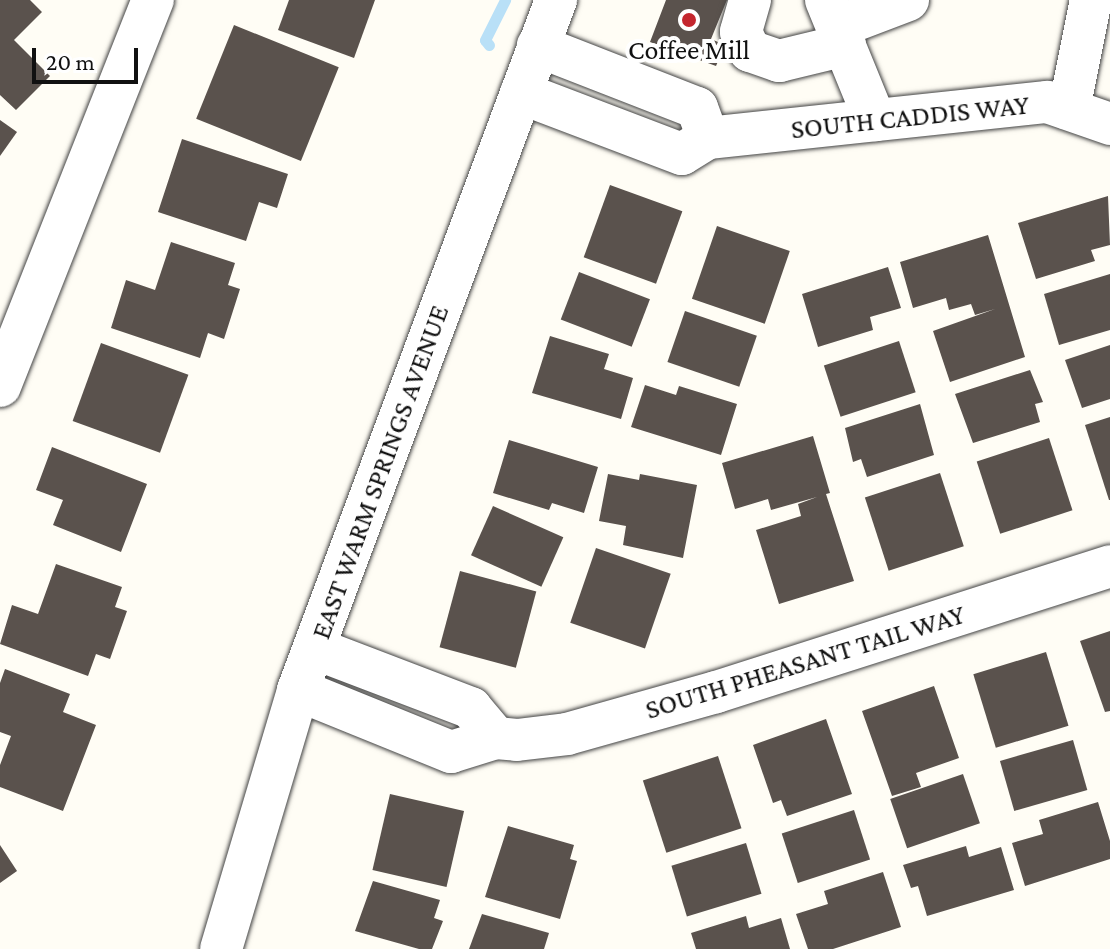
<!DOCTYPE html>
<html>
<head>
<meta charset="utf-8">
<style>
	body { margin:0 }
	#map { position:relative; width:1110px; height:949px; overflow:hidden; background:#fffdf5; font-family:"Crimson Pro",serif }
	div>[style] { position:absolute }
	[style*='--x'] { left:calc(var(--x)*1px); top:calc(var(--y)*1px); width:calc(var(--w)*1px); rotate:calc(var(--a)*1deg) }
	.stream>* { height:11px; margin:-5.5px; padding:0 5.5px; transform-origin:5.5px; border-radius:5.5px; background:#b9e0f7 }
	.building>* { inset:0; background:#5a524d; transform-origin:0 0 }
	.roads { filter:drop-shadow(0 0 2px #444) drop-shadow(0 0 2px #444) }
	.minor>* { height:42px; margin:-21px; padding:0 21px; transform-origin:21px; border-radius:21px; background:#fff }
	.dots>* { width:22px; height:22px; translate:-50% -50%; box-sizing:border-box; border:4px solid #fff; border-radius:50% }
	span { translate:-50% -50%; white-space:nowrap; text-align:center; line-height:1.15; -webkit-text-stroke:8px #fff; paint-order:stroke }
	.poi-label { font-size:28px; color:#111 }
	.street-label { font-size:28px; color:#111 }
	.scale { position:absolute; left:32px; top:48px; width:106px; height:36px; box-sizing:border-box; border:4px solid #111; border-top:0; padding-left:10px; font-size:24px; line-height:28px; white-space:nowrap; color:#111; -webkit-text-stroke:6px #fff; paint-order:stroke }
</style>
</head>
<body>
<div id="map">
	<div class="stream">
		<div style="--x:489;--y:45;--w:6;--a:-129"></div>
		<div style="--x:485;--y:40;--w:45;--a:-63.4"></div>
	</div>
	<div class="building">
		<div style="clip-path:polygon(0 0,30px 0,42px 12px,14px 40px,50px 76px,16px 110px,0 95px)"></div>
		<div style="clip-path:polygon(289px 0,375px 0,354px 58px,278px 30px)"></div>
		<div style="clip-path:polygon(666px 0,727px 0,711px 39px,725px 45px,716px 66px,650px 42px)"></div>
		<div style="left:234px;top:25px;width:113px;height:101px;rotate:22deg"></div>
		<div style="clip-path:polygon(0 120px,17px 132px,0 156px)"></div>
		<div style="clip-path:polygon(182px 139px,288px 174px,277px 208px,259px 202px,246px 241px,158px 212px)"></div>
		<div style="left:610px;top:185px;width:77px;height:77px;rotate:20deg"></div>
		<div style="clip-path:polygon(1108px 196px,1110px 245px,1091px 250px,1095px 261px,1036px 279px,1018px 223px)"></div>
		<div style="left:717px;top:226px;width:77px;height:77px;rotate:19deg"></div>
		<div style="clip-path:polygon(988px 235px,1025px 357px,950px 382px,933px 331px,995px 309px,975px 315px,971px 304px,949px 310px,946px 298px,913px 308px,900px 262px)"></div>
		<div style="clip-path:polygon(171px 242px,235px 263px,228px 285px,240px 289px,224px 339px,208px 333px,200px 358px,111px 328px,126px 280px,155px 290px)"></div>
		<div style="clip-path:polygon(888px 267px,901px 308px,870px 317px,873px 330px,818px 347px,802px 294px)"></div>
		<div style="left:579px;top:272px;width:76px;height:51px;rotate:21deg"></div>
		<div style="clip-path:polygon(1110px 274px,1110px 330px,1059px 345px,1044px 294px)"></div>
		<div style="left:685px;top:311px;width:76px;height:54px;rotate:19deg"></div>
		<div style="clip-path:polygon(550px 336px,609px 354px,604px 369px,633px 378px,621px 419px,532px 393px)"></div>
		<div style="left:899px;top:341px;width:54px;height:79px;rotate:72deg"></div>
		<div style="left:101px;top:343px;width:93px;height:83px;rotate:20deg"></div>
		<div style="clip-path:polygon(1110px 345px,1110px 399px,1082px 408px,1065px 360px)"></div>
		<div style="clip-path:polygon(1030px 370px,1043px 402px,1035px 404px,1040px 422px,973px 443px,955px 394px)"></div>
		<div style="clip-path:polygon(645px 385px,676px 395px,679px 386px,737px 404px,721px 455px,631px 427px)"></div>
		<div style="clip-path:polygon(920px 404px,934px 455px,867px 477px,861px 459px,853px 462px,845px 428px)"></div>
		<div style="clip-path:polygon(1110px 417px,1110px 500px,1109px 500px,1085px 425px)"></div>
		<div style="clip-path:polygon(813px 436px,830px 493px,826px 494px,854px 581px,779px 604px,756px 530px,801px 516px,798px 504px,817px 497px,771px 510px,768px 499px,735px 509px,722px 463px)"></div>
		<div style="left:1049px;top:438px;width:76px;height:76px;rotate:72deg"></div>
		<div style="clip-path:polygon(509px 440px,598px 467px,584px 513px,552px 503px,549px 510px,493px 493px)"></div>
		<div style="clip-path:polygon(52px 447px,147px 484px,121px 552px,53px 525px,63px 500px,36px 490px)"></div>
		<div style="left:940px;top:473px;width:77px;height:79px;rotate:72deg"></div>
		<div style="clip-path:polygon(608px 474px,639px 480px,640px 474px,697px 485px,683px 558px,623px 545px,626px 526px,599px 521px)"></div>
		<div style="left:493px;top:506px;width:77px;height:54px;rotate:24deg"></div>
		<div style="left:596px;top:548px;width:79px;height:79px;rotate:19deg"></div>
		<div style="clip-path:polygon(56px 564px,122px 587px,115px 607px,127px 611px,110px 659px,96px 654px,88px 676px,0 644px,12px 605px,38px 614px)"></div>
		<div style="left:460px;top:571px;width:79px;height:79px;rotate:15deg"></div>
		<div style="clip-path:polygon(1110px 631px,1110px 711px,1105px 712px,1080px 641px)"></div>
		<div style="left:1046px;top:652px;width:77px;height:76px;rotate:73deg"></div>
		<div style="clip-path:polygon(5px 669px,70px 694px,63px 712px,96px 725px,63px 811px,0 787px,0 765px,11px 736px,0 732px,0 683px)"></div>
		<div style="clip-path:polygon(934px 686px,959px 758px,916px 773px,921px 787px,892px 796px,862px 711px)"></div>
		<div style="clip-path:polygon(826px 719px,852px 794px,787px 816px,781px 800px,773px 803px,753px 745px)"></div>
		<div style="left:1073px;top:740px;width:52px;height:76px;rotate:74deg"></div>
		<div style="left:718px;top:756px;width:76px;height:79px;rotate:72deg"></div>
		<div style="left:963px;top:774px;width:52px;height:77px;rotate:71deg"></div>
		<div style="left:390px;top:794px;width:76px;height:78px;rotate:13deg"></div>
		<div style="clip-path:polygon(1098px 802px,1110px 841px,1110px 859px,1025px 886px,1012px 843px,1043px 834px,1039px 820px)"></div>
		<div style="left:854px;top:810px;width:52px;height:76px;rotate:72deg"></div>
		<div style="clip-path:polygon(508px 826px,574px 845px,570px 859px,577px 861px,560px 919px,485px 897px)"></div>
		<div style="left:746px;top:843px;width:53px;height:78px;rotate:73deg"></div>
		<div style="clip-path:polygon(0 845px,17px 871px,0 883px)"></div>
		<div style="clip-path:polygon(966px 846px,969px 857px,1001px 847px,1014px 890px,927px 916px,918px 886px,911px 888px,903px 865px)"></div>
		<div style="clip-path:polygon(883px 872px,901px 927px,833px 949px,808px 949px,796px 914px,828px 904px,824px 891px)"></div>
		<div style="clip-path:polygon(373px 881px,440px 900px,434px 918px,443px 921px,432px 949px,419px 949px,355px 931px)"></div>
		<div style="clip-path:polygon(482px 914px,549px 933px,544px 949px,469px 949px)"></div>
		<div style="clip-path:polygon(746px 916px,749px 928px,781px 918px,790px 949px,696px 949px,691px 933px)"></div>
	</div>
	<div class="roads">
		<div class="minor">
			<div style="--x:750;--y:0;--w:33;--a:106"></div>
			<div style="--x:741;--y:32;--w:21;--a:65"></div>
			<div style="--x:750;--y:51;--w:31;--a:19"></div>
			<div style="--x:779;--y:61;--w:68;--a:-13.6"></div>
			<div style="--x:826;--y:0;--w:130;--a:67.8"></div>
			<div style="--x:837;--y:27;--w:76;--a:-20.8"></div>
			<div style="--x:521;--y:93;--w:172;--a:20.8"></div>
			<div style="--x:682;--y:154;--w:31;--a:-32"></div>
			<div style="--x:708;--y:138;--w:32;--a:-110"></div>
			<div style="--x:697;--y:108;--w:171;--a:-158.7"></div>
			<div style="--x:1069;--y:109;--w:111;--a:-78.6"></div>
			<div style="--x:708;--y:138;--w:341;--a:-6.1"></div>
			<div style="--x:1047;--y:102;--w:67;--a:19.2"></div>
			<div style="--x:0;--y:386;--w:415;--a:-68.4"></div>
			<div style="--x:298;--y:690;--w:165;--a:22.1"></div>
			<div style="--x:451;--y:752;--w:47;--a:-17.3"></div>
			<div style="--x:496;--y:738;--w:39;--a:-130"></div>
			<div style="--x:471;--y:708;--w:168;--a:-159.1"></div>
			<div style="--x:496;--y:738;--w:21;--a:5"></div>
			<div style="--x:517;--y:740;--w:50;--a:-6.8"></div>
			<div style="--x:567;--y:734;--w:155;--a:-15.7"></div>
			<div style="--x:716;--y:692;--w:414;--a:-17.7"></div>
			<div style="--x:221;--y:949;--w:270;--a:-73.4"></div>
			<div style="--x:298;--y:690;--w:737;--a:-69.5"></div>
		</div>
	</div>
	<div class="dots">
		<div style="left:689px;top:20px;background:#c4262e"></div>
	</div>
	<div class="poi-label">
		<span style="left:689px;top:50px">Coffee Mill</span>
	</div>
	<div class="street-label">
		<span style="left:910px;top:117px;rotate:-6deg">SOUTH CADDIS WAY</span>
		<span style="left:380px;top:472px;rotate:-70deg">EAST WARM SPRINGS AVENUE</span>
		<span style="left:805px;top:662px;rotate:-17deg">SOUTH PHEASANT TAIL WAY</span>
	</div>
	<div class="scale">20 m</div>
</div>
</body>
</html>
